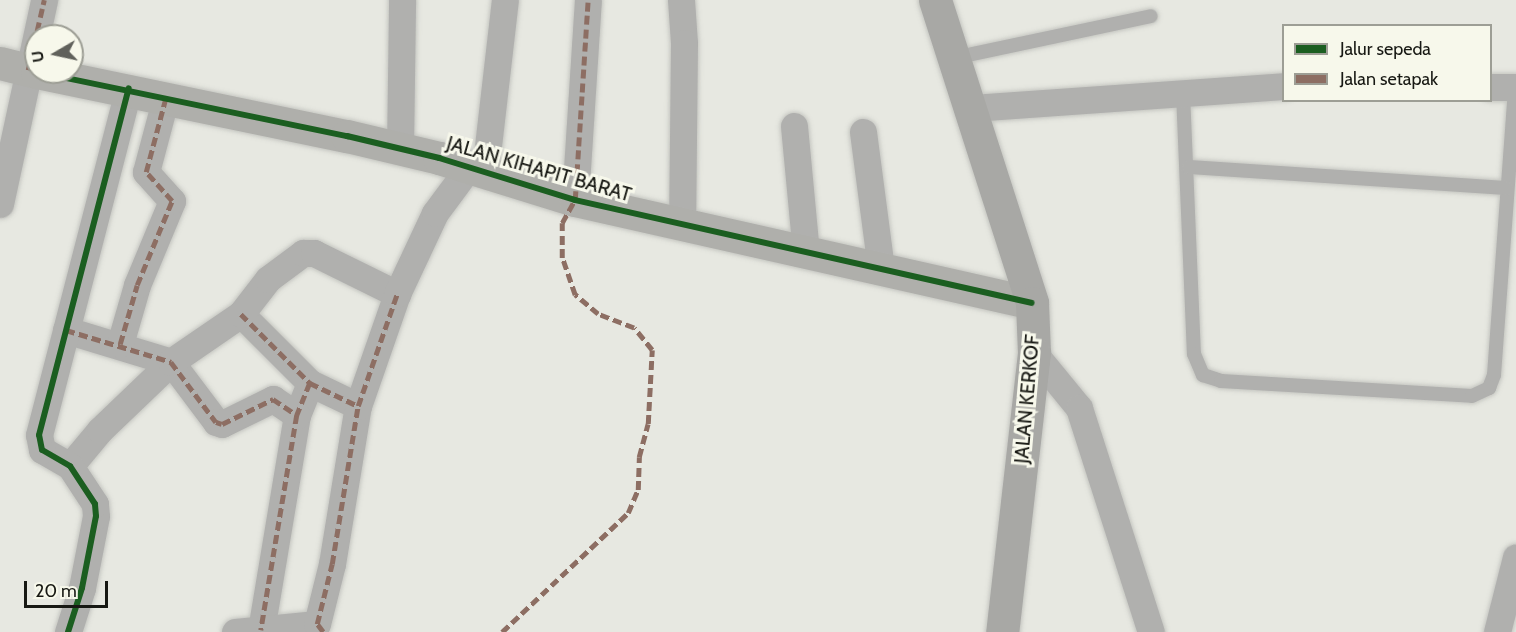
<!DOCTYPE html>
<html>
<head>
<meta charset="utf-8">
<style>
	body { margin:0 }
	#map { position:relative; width:1516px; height:632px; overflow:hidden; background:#e7e8e1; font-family:Cabin,sans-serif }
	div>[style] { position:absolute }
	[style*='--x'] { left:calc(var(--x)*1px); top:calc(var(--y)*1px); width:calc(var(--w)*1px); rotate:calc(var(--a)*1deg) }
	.roads { filter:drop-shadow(0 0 2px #c5c6c1) drop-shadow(0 0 2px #c5c6c1) }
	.lane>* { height:14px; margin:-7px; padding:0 7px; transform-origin:7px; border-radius:7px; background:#b0b0ae }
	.street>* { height:27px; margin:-13.5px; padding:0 13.5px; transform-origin:13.5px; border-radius:13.5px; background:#b0b0ae }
	.secondary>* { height:33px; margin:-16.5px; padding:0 16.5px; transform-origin:16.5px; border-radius:16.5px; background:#afafab }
	.primary>* { height:33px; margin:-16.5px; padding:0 16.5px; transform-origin:16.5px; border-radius:16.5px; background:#a8a8a5 }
	.quiet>* { height:4.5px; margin-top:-2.25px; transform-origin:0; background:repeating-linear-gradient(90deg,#8d6e63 0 9px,transparent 0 13.5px) }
	.cycleway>* { height:6px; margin:-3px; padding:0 3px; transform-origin:3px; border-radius:3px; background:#1b5e20 }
	span { translate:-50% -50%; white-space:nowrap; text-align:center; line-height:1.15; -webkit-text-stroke:6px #f7f8eb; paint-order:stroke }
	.street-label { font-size:20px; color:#171813 }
	.legend { position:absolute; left:1282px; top:24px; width:210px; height:78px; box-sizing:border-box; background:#f7f8eb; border:2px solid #9d9e95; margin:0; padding:8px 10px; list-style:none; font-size:18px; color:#171813 }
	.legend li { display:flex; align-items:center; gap:12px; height:30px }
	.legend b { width:30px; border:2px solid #9d9e95 }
	.north { position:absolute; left:24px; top:24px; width:60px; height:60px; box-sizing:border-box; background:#f7f8eb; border:2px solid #9d9e95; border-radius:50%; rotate:261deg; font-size:16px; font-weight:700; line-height:24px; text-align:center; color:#171813 }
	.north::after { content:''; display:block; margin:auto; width:21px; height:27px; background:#60615b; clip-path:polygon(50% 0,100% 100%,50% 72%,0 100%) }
	.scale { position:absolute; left:24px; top:581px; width:84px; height:27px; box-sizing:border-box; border:3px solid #171813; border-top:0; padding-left:8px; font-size:18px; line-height:21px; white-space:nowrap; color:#171813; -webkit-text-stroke:4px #f7f8eb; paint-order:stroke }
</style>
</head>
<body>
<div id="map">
	<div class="roads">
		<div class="lane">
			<div style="--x:954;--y:58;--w:201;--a:-12"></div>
			<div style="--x:1183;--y:93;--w:261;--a:87.6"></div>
			<div style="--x:1194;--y:354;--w:23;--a:67"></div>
			<div style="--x:1203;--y:375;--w:19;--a:18"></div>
			<div style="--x:1221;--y:381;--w:251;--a:3.4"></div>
			<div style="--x:1472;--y:396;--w:19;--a:-25"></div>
			<div style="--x:1489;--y:388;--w:14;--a:-69"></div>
			<div style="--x:1494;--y:375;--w:289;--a:-85.8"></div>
			<div style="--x:1189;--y:167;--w:318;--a:3.8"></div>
		</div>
		<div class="street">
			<div style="--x:681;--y:0;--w:43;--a:86"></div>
			<div style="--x:684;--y:43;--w:180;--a:90.6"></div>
			<div style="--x:1490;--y:87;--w:26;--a:0"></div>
			<div style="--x:971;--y:108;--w:314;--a:-4"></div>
			<div style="--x:794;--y:126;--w:128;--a:84.6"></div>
			<div style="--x:863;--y:132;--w:138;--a:82.5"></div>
			<div style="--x:400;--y:150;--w:150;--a:-89.2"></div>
			<div style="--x:485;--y:172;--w:173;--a:-83.4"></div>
			<div style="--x:575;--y:200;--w:200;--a:-86.3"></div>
			<div style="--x:0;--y:204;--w:209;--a:-77.8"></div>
			<div style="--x:241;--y:314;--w:98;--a:45"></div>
			<div style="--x:310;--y:383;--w:35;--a:112"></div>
			<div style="--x:297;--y:415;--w:218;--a:99.5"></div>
			<div style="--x:66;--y:330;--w:110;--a:16.9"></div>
			<div style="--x:171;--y:362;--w:75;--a:53.1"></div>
			<div style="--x:216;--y:422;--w:6;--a:18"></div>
			<div style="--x:222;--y:424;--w:57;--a:-26.1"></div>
			<div style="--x:273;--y:399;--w:29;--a:34"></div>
			<div style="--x:120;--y:344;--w:61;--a:-73.9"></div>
			<div style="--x:137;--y:285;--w:91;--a:-67.4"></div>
			<div style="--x:172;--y:201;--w:39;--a:-132"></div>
			<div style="--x:146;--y:172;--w:78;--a:-75.1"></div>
			<div style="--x:1034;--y:353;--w:71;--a:50.7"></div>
			<div style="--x:1079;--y:408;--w:235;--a:72.2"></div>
			<div style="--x:310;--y:383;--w:53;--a:25.6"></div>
			<div style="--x:70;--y:466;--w:47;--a:-50.2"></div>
			<div style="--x:100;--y:430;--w:98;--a:-43.8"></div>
			<div style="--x:171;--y:362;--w:85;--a:-34.4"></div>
			<div style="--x:241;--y:314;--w:44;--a:-52.4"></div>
			<div style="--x:268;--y:279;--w:44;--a:-36.6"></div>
			<div style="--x:303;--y:253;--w:11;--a:0"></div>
			<div style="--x:314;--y:253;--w:93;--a:26.3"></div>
			<div style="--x:68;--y:632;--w:46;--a:-72.3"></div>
			<div style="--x:82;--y:588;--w:73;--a:-79"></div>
			<div style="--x:96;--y:516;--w:12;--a:-95"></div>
			<div style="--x:95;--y:504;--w:45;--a:-123.3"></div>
			<div style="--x:70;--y:466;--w:32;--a:-150"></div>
			<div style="--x:42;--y:450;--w:15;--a:-101"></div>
			<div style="--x:39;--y:435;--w:358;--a:-75.5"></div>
			<div style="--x:235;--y:632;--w:82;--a:-5.6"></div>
			<div style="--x:317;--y:624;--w:62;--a:-76"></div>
			<div style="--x:332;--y:564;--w:160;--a:-80.7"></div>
			<div style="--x:358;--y:406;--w:119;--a:-70.8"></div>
			<div style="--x:397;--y:294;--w:89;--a:-64.9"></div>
			<div style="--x:435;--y:213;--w:57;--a:-53.5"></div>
			<div style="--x:1497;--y:632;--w:77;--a:-75.8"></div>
		</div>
		<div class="secondary">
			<div style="--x:0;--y:63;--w:37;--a:14"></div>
			<div style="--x:37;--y:72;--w:317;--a:11.7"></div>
			<div style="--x:347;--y:136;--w:95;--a:13.4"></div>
			<div style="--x:439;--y:158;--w:142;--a:17.2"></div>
			<div style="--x:575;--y:200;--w:468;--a:12.7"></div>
		</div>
		<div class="primary">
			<div style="--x:935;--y:0;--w:318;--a:72.2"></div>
			<div style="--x:1032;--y:303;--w:50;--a:87.7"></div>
			<div style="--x:1034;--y:353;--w:281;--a:96.5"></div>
		</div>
	</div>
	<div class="quiet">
		<div style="--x:28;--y:70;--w:72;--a:-77.1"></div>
		<div style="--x:241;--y:314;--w:98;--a:45"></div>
		<div style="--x:310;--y:383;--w:35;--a:112"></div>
		<div style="--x:297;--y:415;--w:218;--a:99.5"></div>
		<div style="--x:66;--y:330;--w:110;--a:16.9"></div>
		<div style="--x:171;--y:362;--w:75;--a:53.1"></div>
		<div style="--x:216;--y:422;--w:6;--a:18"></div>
		<div style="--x:222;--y:424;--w:57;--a:-26.1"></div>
		<div style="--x:273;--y:399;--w:29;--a:34"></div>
		<div style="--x:120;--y:344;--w:61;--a:-73.9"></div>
		<div style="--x:137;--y:285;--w:91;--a:-67.4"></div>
		<div style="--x:172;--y:201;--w:39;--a:-132"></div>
		<div style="--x:146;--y:172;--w:78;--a:-75.1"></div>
		<div style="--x:310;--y:383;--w:53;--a:25.6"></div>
		<div style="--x:323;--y:632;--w:10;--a:-127"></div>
		<div style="--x:317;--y:624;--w:62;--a:-76"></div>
		<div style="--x:332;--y:564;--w:160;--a:-80.7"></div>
		<div style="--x:358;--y:406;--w:119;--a:-70.8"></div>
		<div style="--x:502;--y:632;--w:173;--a:-43.4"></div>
		<div style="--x:628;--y:513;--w:25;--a:-67"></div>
		<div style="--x:638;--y:490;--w:33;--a:-88"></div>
		<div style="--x:639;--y:457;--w:34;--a:-75"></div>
		<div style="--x:648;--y:424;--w:74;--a:-86.9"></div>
		<div style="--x:652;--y:350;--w:28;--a:-129"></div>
		<div style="--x:634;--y:328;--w:39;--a:-159"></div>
		<div style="--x:598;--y:314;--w:30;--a:-140"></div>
		<div style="--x:575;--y:295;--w:39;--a:-109"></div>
		<div style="--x:562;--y:258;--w:35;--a:-90"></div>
		<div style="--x:562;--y:223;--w:26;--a:-61"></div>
		<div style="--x:575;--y:200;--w:200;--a:-86.3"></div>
	</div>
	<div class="cycleway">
		<div style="--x:37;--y:72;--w:317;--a:11.7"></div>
		<div style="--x:347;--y:136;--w:95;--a:13.4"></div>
		<div style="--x:439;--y:158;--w:142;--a:17.2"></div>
		<div style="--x:575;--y:200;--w:468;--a:12.7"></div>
		<div style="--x:68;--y:632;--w:46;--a:-72.3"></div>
		<div style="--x:82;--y:588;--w:73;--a:-79"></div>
		<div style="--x:96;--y:516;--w:12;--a:-95"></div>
		<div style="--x:95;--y:504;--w:45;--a:-123.3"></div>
		<div style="--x:70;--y:466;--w:32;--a:-150"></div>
		<div style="--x:42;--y:450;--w:15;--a:-101"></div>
		<div style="--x:39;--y:435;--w:358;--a:-75.5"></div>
	</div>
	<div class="street-label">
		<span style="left:539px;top:169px;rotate:16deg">JALAN KIHAPIT BARAT</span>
		<span style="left:1027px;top:399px;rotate:-85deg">JALAN KERKOF</span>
	</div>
	<ul class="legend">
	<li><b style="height:8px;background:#1b5e20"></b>Jalur sepeda</li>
	<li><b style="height:8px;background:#8d6e63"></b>Jalan setapak</li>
	</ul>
	<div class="north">U</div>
	<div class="scale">20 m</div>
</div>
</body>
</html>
